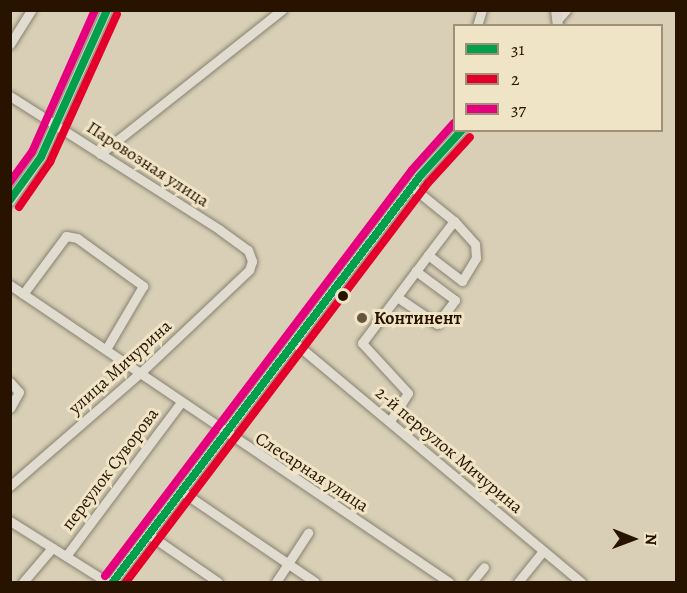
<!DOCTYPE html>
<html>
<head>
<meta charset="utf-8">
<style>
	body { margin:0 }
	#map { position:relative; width:687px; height:593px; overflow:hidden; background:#d8cfb6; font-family:Alegreya,serif }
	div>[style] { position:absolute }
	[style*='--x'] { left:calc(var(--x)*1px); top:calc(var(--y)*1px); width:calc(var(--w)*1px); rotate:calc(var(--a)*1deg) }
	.roads { filter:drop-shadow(0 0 2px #898171) drop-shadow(0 0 2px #898171) }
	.minor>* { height:9px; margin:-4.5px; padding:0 4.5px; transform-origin:4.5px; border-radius:4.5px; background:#e0dccf }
	.major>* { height:10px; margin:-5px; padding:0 5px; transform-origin:5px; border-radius:5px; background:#dbd6c7 }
	.bus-1>* { height:8px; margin:-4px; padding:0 4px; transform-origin:4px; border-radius:4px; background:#029f4d }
	.bus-2>* { height:8px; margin:-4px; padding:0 4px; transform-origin:4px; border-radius:4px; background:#e4002b }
	.bus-3>* { height:8px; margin:-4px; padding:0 4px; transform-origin:4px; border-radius:4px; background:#e5007d }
	.dots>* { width:16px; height:16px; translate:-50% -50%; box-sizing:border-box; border:3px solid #efe4c6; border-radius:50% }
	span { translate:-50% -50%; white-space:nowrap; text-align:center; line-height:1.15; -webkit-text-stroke:6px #efe4c6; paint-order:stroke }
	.street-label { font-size:18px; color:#271300 }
	.poi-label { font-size:18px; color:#271300; font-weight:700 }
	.left { translate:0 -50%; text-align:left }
	.frame { position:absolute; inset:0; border:12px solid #271300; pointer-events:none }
	.legend { position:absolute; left:453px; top:24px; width:210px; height:108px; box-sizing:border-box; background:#efe4c6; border:2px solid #9f9077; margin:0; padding:8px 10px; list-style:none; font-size:18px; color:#271300 }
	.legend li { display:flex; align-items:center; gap:12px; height:30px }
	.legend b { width:30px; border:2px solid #9f9077 }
	.north { position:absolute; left:603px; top:509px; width:60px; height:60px; -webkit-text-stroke:4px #efe4c6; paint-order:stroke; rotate:91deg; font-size:16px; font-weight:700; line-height:24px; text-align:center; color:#271300 }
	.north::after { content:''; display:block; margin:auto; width:21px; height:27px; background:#271300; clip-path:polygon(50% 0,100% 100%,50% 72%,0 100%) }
</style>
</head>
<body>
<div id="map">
	<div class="roads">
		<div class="minor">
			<div style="--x:558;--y:19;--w:12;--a:-48"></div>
			<div style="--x:477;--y:26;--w:17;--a:-73"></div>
			<div style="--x:10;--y:44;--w:40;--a:-58"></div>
			<div style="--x:10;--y:96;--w:249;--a:32.5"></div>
			<div style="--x:220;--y:230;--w:34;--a:36"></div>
			<div style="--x:248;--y:250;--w:12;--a:70"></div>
			<div style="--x:252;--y:261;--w:9;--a:108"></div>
			<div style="--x:249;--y:270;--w:149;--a:136.6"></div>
			<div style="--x:141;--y:372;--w:174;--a:139"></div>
			<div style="--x:100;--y:154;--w:232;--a:-38.4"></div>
			<div style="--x:428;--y:255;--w:43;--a:-52.6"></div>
			<div style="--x:10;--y:285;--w:530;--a:34.08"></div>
			<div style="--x:23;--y:294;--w:72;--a:-53.4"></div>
			<div style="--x:66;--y:236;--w:11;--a:10"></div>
			<div style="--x:77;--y:238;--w:82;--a:36"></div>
			<div style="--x:143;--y:286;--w:73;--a:120.4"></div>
			<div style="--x:397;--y:297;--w:48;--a:34"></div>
			<div style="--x:437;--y:324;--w:30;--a:-53"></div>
			<div style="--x:455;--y:300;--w:49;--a:-143.4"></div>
			<div style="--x:295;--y:343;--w:373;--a:39.9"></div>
			<div style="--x:10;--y:382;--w:13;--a:48"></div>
			<div style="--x:19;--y:392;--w:18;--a:119"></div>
			<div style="--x:390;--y:421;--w:33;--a:-57"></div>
			<div style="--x:408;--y:393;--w:68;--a:-132.6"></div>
			<div style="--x:362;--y:343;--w:110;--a:-53.1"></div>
			<div style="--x:428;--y:255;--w:43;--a:37.4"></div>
			<div style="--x:462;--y:281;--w:27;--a:-59"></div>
			<div style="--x:476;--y:258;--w:14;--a:-94"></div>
			<div style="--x:475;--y:244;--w:31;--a:-132"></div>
			<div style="--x:454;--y:221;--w:54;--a:-141"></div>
			<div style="--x:184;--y:493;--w:158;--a:34.2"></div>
			<div style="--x:10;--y:521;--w:115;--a:32.2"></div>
			<div style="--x:151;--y:536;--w:81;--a:34.5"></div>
			<div style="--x:66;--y:556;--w:192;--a:-53.2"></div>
			<div style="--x:23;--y:582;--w:45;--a:-49.5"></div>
			<div style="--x:276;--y:582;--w:59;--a:-56.9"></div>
			<div style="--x:472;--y:582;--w:19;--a:-51"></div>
			<div style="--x:518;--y:582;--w:40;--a:-51"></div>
		</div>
		<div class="major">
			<div style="--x:556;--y:10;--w:16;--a:83"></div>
			<div style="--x:10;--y:201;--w:54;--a:-54.8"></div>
			<div style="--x:41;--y:157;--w:161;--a:-65.8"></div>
			<div style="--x:113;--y:582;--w:509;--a:-52.9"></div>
			<div style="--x:420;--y:176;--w:62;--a:-47.6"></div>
		</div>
	</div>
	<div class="bus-1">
		<div style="--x:10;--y:200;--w:53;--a:-54.2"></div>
		<div style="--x:41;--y:157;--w:161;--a:-65.8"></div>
		<div style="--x:113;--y:582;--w:509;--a:-52.9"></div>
		<div style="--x:420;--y:176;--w:62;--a:-47.6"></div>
	</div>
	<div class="bus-2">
		<div style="--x:19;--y:207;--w:55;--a:-55.4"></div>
		<div style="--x:50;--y:162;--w:162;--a:-65.6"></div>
		<div style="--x:126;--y:582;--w:500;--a:-52.88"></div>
		<div style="--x:428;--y:183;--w:62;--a:-47.6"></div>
	</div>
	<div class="bus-3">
		<div style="--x:10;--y:182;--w:37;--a:-54"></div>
		<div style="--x:32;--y:152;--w:155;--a:-66.1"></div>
		<div style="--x:105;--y:576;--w:509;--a:-52.9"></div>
		<div style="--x:412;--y:170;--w:63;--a:-48.2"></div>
	</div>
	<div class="dots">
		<div style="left:343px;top:296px;background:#271300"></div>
		<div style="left:362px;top:318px;background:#655540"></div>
	</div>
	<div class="street-label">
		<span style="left:148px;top:164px;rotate:33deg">Паровозная улица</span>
		<span style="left:120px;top:367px;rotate:-42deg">улица Мичурина</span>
		<span style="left:449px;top:450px;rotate:40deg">2-й переулок Мичурина</span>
		<span style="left:110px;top:469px;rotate:-53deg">переулок Суворова</span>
		<span style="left:312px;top:472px;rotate:33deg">Слесарная улица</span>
	</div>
	<div class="poi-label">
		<span class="left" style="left:374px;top:318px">Континент</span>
	</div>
	<div class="frame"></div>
	<ul class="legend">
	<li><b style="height:8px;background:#029f4d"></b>31</li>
	<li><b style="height:8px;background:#e4002b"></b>2</li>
	<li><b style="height:8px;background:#e5007d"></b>37</li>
	</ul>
	<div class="north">N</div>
</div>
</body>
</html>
